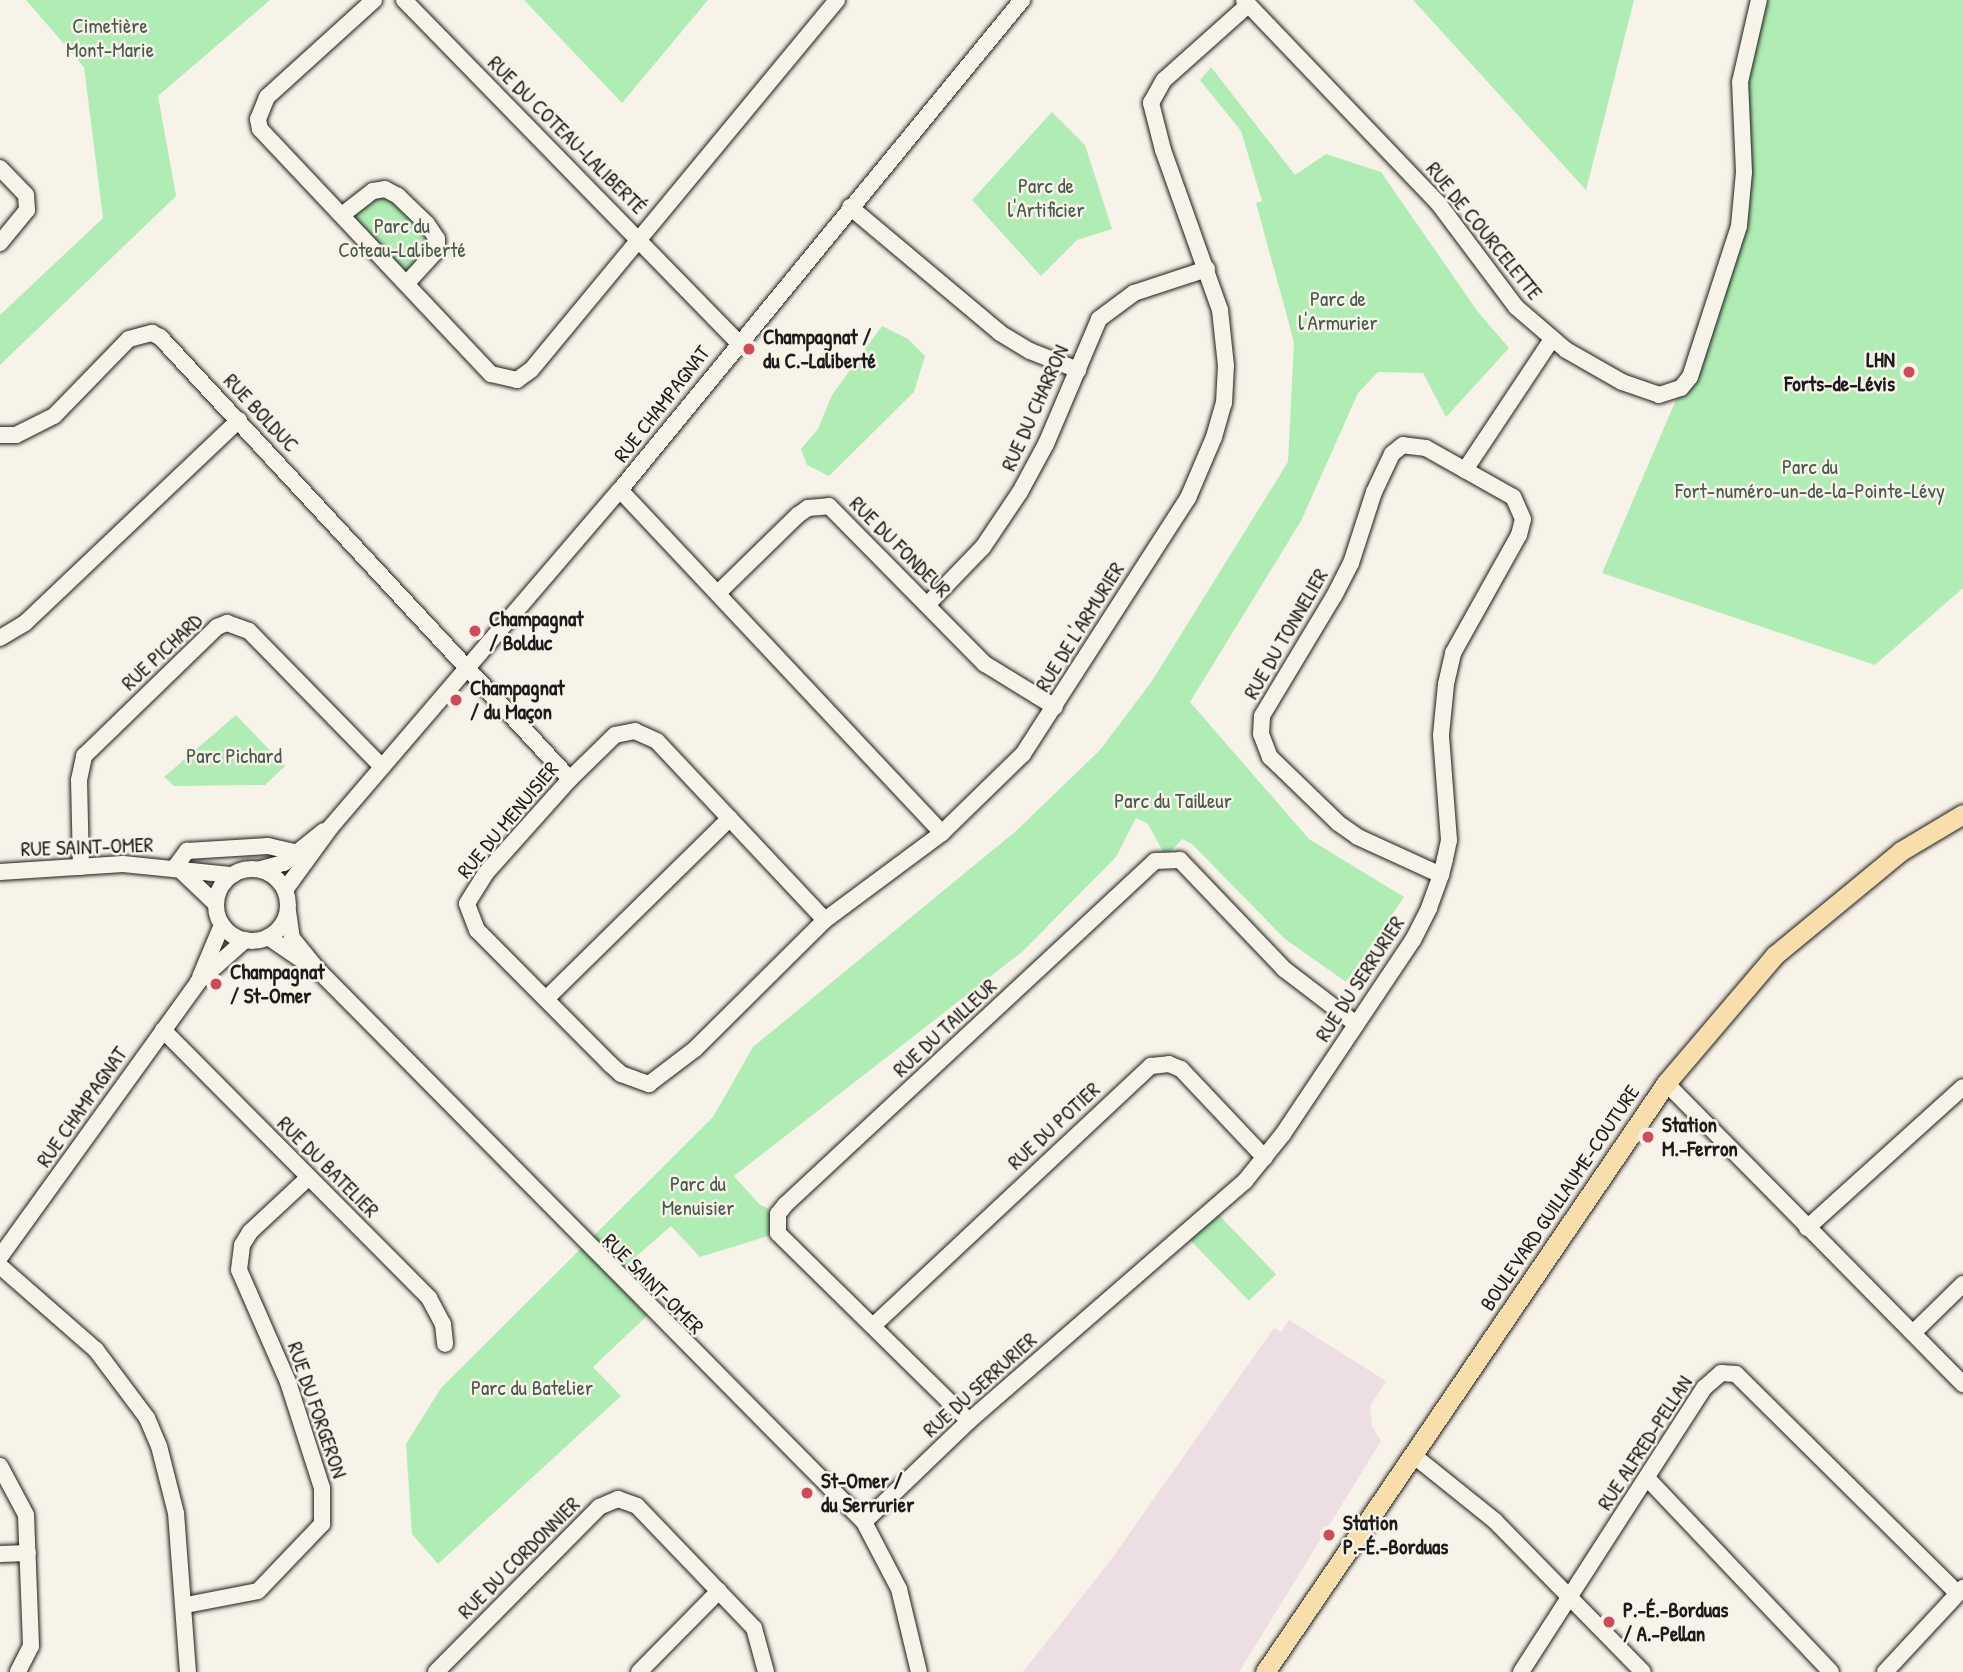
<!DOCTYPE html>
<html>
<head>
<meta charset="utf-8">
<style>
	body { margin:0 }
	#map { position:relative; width:1963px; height:1672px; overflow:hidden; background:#f7f3e8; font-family:"Patrick Hand",sans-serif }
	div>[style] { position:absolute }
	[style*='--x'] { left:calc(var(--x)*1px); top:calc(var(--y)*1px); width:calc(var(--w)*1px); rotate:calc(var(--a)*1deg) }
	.built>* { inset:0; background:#ecdee3 }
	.green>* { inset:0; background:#afedb4; transform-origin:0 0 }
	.roads { filter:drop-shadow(0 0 2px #1c1c1c) drop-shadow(0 0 2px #1c1c1c) }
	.minor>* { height:16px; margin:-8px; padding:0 8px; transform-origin:8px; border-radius:8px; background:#f7f3e8 }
	.minor>.ring { margin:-8px; padding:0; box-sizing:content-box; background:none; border:16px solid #f7f3e8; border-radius:50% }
	.major>* { height:19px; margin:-9.5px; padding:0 9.5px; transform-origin:9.5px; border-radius:9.5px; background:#f8deab }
	.dots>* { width:19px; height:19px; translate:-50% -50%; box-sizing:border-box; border:4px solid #f7f3e8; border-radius:50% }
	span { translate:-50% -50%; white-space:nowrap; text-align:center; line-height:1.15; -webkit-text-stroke:5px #f7f3e8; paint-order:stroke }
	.park-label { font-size:21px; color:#485b4a }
	.street-label { font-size:21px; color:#1c1c1c }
	.poi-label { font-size:21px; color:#1c1c1c; font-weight:700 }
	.left { translate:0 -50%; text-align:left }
	.right { translate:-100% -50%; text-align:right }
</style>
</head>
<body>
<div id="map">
	<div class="built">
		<div style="clip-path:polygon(1289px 1320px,1386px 1381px,1370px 1406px,1372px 1426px,1381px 1441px,1239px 1672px,1023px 1672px,1110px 1561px,1274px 1328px,1281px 1332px)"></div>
	</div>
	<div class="green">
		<div style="clip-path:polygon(26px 0,270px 0,158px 96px,176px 196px,0 365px,0 315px,103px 218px,84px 67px)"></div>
		<div style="clip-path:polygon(524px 0,708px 0,622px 103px)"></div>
		<div style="clip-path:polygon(1413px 0,1634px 0,1586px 190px)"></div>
		<div style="clip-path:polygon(1754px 0,1963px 0,1963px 588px,1875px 665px,1602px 573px,1681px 388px,1739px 226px,1739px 120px)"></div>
		<div style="clip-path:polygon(1211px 67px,1295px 175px,1326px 154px,1381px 172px,1478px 312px,1509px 348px,1446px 417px,1423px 373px,1378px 372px,1358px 393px,1301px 521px,1190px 702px,1309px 839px,1404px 897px,1346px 982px,1285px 939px,1192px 844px,1182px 839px,1166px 857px,1148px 824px,1136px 818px,1116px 857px,1022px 952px,734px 1176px,759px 1204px,778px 1214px,778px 1233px,700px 1257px,671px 1226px,615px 1275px,651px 1312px,593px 1367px,621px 1396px,438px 1564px,412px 1534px,406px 1444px,441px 1388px,713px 1117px,753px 1047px,1016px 831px,1100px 750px,1152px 681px,1288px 462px,1294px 342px,1256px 203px,1262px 201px,1241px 131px,1200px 80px)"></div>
		<div style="clip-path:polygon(1052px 112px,1085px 145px,1112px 229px,1077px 240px,1041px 276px,972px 200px)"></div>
		<div style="clip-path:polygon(385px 189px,437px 239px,407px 283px,342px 215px)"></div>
		<div style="clip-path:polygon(882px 326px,908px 339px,925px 356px,914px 392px,829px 476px,807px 465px,801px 449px,818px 429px,832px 395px)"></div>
		<div style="clip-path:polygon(236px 715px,285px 766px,265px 785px,174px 786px,164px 777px)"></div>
		<div style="left:1215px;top:1211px;width:88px;height:38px;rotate:46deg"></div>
	</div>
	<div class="roads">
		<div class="minor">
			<div style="--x:374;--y:0;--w:144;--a:137.8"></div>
			<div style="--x:267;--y:97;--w:24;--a:112"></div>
			<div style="--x:258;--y:119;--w:10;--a:79"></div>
			<div style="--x:260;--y:129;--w:337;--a:46.7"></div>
			<div style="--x:491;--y:374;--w:27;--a:13"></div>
			<div style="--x:517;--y:380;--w:17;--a:-36"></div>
			<div style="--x:531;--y:370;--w:480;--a:-50.4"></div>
			<div style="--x:404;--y:0;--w:478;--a:45.7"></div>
			<div style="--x:1244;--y:0;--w:281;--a:46.3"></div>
			<div style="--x:1438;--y:203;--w:130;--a:53.1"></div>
			<div style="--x:1516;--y:307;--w:66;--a:40.7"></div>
			<div style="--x:1566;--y:350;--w:64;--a:29.7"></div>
			<div style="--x:1622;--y:382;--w:39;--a:19"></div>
			<div style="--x:1659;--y:395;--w:23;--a:-18"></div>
			<div style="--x:1681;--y:388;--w:14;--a:-51"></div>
			<div style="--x:1690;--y:377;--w:159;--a:-72"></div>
			<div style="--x:1739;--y:226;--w:54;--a:-84.7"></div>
			<div style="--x:1744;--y:172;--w:90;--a:-92.5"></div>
			<div style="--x:1740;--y:82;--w:84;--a:-77"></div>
			<div style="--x:0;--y:168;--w:37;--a:46"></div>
			<div style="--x:26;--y:195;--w:15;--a:86"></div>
			<div style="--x:27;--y:210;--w:43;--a:129.3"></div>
			<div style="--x:850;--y:207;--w:196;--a:40"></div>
			<div style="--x:1000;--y:333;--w:35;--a:31"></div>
			<div style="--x:1030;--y:351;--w:52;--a:21.6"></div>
			<div style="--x:342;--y:215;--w:39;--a:-38"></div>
			<div style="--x:373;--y:191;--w:12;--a:-9"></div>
			<div style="--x:385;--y:189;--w:15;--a:28"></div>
			<div style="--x:398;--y:196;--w:40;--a:44"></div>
			<div style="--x:427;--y:224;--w:18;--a:56"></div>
			<div style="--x:437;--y:239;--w:11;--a:90"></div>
			<div style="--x:437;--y:250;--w:45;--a:132.3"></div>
			<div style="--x:0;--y:435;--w:16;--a:0"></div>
			<div style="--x:16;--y:435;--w:42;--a:-26.6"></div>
			<div style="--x:54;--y:416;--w:107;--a:-45.8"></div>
			<div style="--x:129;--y:339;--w:24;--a:-15"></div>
			<div style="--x:152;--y:333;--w:9;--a:27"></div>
			<div style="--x:160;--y:337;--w:603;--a:47.15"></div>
			<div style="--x:1465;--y:470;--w:157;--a:-56.4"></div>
			<div style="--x:620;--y:490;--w:470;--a:46.8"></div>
			<div style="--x:718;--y:593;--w:112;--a:-44.3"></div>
			<div style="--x:798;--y:515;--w:12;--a:-35"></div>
			<div style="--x:808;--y:508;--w:21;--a:-5"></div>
			<div style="--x:829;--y:506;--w:222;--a:45.4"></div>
			<div style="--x:985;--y:664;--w:82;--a:31.6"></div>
			<div style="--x:928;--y:604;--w:79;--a:-46"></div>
			<div style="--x:983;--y:547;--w:66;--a:-56.1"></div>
			<div style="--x:1020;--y:492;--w:55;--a:-61.6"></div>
			<div style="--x:1046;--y:444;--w:136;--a:-67"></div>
			<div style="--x:1099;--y:319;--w:44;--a:-36.6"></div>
			<div style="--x:1134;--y:293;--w:77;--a:-18.2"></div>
			<div style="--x:0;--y:638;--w:29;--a:-31"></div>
			<div style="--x:25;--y:623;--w:295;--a:-43.5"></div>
			<div style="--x:176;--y:866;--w:19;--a:-54"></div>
			<div style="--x:187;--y:851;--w:81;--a:-3.5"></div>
			<div style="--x:268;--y:846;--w:28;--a:13"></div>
			<div style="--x:176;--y:866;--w:55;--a:43.5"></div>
			<div style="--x:81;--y:867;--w:87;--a:-91.3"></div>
			<div style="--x:79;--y:780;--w:25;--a:-78"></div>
			<div style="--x:84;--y:756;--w:185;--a:-44.1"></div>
			<div style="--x:217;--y:627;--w:11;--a:-22"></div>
			<div style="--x:227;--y:623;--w:23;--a:20"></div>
			<div style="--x:249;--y:631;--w:190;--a:45.6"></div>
			<div style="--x:261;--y:869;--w:24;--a:-15"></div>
			<div style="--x:284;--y:863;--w:51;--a:-38.7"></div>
			<div class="ring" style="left:216px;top:869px;width:56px;height:56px"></div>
			<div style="--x:0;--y:872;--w:123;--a:-3.7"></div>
			<div style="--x:123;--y:864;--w:110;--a:5.8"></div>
			<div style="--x:285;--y:890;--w:77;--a:-54"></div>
			<div style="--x:330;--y:828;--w:445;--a:-49.4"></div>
			<div style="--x:620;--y:490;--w:634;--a:-50.63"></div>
			<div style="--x:288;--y:911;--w:27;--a:82"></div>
			<div style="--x:292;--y:938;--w:40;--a:51"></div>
			<div style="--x:317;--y:969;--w:778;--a:45.31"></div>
			<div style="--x:864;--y:1522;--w:76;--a:62.4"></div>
			<div style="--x:899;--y:1589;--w:85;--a:76.5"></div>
			<div style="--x:825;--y:920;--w:245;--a:-133.2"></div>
			<div style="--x:657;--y:741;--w:24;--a:-156"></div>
			<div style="--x:635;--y:731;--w:20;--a:169"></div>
			<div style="--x:615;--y:735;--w:63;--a:135.6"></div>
			<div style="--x:570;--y:779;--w:126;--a:131.8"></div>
			<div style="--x:486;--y:873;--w:36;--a:122"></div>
			<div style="--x:467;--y:904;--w:28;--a:69"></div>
			<div style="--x:477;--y:930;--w:189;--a:45.2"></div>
			<div style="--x:610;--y:1064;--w:15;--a:42"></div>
			<div style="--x:621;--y:1074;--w:30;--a:20"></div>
			<div style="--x:649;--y:1084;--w:58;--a:-37.3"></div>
			<div style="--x:695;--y:1049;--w:183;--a:-44.8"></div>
			<div style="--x:825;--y:920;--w:146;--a:-36.6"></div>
			<div style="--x:942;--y:833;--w:113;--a:-44.3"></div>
			<div style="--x:1023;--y:754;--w:305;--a:-57.2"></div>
			<div style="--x:1188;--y:498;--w:66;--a:-66.9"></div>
			<div style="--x:1214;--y:437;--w:35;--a:-74"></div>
			<div style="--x:1224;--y:403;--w:37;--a:-87"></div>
			<div style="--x:1226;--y:366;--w:56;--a:-96.1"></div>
			<div style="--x:1220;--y:310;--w:170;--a:-109.6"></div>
			<div style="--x:1163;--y:150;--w:49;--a:-104.3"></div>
			<div style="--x:1151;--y:103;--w:26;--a:-61"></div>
			<div style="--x:1164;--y:80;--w:113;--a:-41.8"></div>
			<div style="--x:268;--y:937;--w:50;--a:34.3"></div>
			<div style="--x:200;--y:977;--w:56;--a:-67.1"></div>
			<div style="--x:548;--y:997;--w:255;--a:-44.5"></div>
			<div style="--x:163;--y:1030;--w:378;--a:45.2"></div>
			<div style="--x:429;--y:1298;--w:30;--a:62"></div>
			<div style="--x:443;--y:1324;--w:20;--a:84"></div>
			<div style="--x:1666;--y:1083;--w:423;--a:45.4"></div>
			<div style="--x:1807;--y:1228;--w:210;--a:-42.1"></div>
			<div style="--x:0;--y:1257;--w:339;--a:-54.2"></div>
			<div style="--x:198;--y:982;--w:63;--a:-41.8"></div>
			<div style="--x:0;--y:1266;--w:128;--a:41.2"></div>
			<div style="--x:96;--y:1350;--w:85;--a:53.1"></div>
			<div style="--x:147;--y:1418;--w:30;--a:67"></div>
			<div style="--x:159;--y:1446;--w:69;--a:75.8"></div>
			<div style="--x:176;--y:1513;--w:159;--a:85.7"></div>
			<div style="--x:875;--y:1324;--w:378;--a:-43.1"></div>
			<div style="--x:1151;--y:1066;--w:18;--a:-6"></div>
			<div style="--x:1169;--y:1064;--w:13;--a:23"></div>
			<div style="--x:1181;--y:1069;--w:122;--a:46.7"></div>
			<div style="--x:1913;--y:1333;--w:70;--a:-44.4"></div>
			<div style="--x:969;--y:1421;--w:268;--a:-135.5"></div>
			<div style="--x:778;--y:1233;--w:19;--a:-90"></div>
			<div style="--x:778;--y:1214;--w:11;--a:-52"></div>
			<div style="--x:785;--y:1205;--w:505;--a:-42.91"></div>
			<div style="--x:1155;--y:861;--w:25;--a:-2"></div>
			<div style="--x:1180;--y:860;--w:151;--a:46.3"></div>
			<div style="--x:1284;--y:969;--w:91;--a:37.4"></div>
			<div style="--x:1413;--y:1455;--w:105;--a:38.8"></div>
			<div style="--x:1495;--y:1521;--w:211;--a:45.6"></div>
			<div style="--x:0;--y:1466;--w:55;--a:62"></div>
			<div style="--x:26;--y:1515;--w:131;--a:87.8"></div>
			<div style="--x:31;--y:1646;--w:29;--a:117"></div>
			<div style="--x:1647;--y:1478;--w:267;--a:46.5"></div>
			<div style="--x:864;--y:1522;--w:146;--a:-43.9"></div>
			<div style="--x:969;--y:1421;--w:366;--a:-41"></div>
			<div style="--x:1245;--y:1181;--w:60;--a:-51"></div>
			<div style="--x:1283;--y:1134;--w:234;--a:-56.2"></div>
			<div style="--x:1413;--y:940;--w:36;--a:-63"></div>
			<div style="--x:1429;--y:908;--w:35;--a:-70"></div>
			<div style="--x:1441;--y:875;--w:16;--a:-76"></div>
			<div style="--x:1445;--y:859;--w:19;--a:-78"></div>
			<div style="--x:1449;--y:840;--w:105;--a:-94.4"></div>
			<div style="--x:1441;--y:735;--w:51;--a:-84.4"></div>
			<div style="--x:1446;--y:684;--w:32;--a:-77"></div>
			<div style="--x:1453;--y:653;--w:135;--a:-60.8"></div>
			<div style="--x:1519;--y:535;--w:16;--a:-76"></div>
			<div style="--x:1523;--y:519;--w:24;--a:-114"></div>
			<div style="--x:1513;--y:497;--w:100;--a:-150.6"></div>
			<div style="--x:1426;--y:448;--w:23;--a:-173"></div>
			<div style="--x:1403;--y:445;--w:14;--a:141"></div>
			<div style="--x:1392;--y:454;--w:42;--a:115.3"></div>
			<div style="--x:1374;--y:492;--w:75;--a:107.9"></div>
			<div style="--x:1351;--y:563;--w:37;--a:117"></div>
			<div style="--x:1334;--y:596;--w:140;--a:121"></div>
			<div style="--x:1262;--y:716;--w:18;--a:93"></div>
			<div style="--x:1261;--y:734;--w:25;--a:69"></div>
			<div style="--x:1270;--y:757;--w:95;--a:44.1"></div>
			<div style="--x:1338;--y:823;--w:24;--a:35"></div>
			<div style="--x:1358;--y:837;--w:91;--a:24.6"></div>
			<div style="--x:0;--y:1554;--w:28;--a:-2"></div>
			<div style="--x:186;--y:1605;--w:73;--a:-11"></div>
			<div style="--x:258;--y:1591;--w:93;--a:-46.3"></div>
			<div style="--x:322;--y:1524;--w:36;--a:-90"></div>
			<div style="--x:322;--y:1488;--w:111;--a:-107.8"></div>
			<div style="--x:288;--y:1382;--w:122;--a:-113.6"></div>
			<div style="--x:239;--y:1270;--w:25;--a:-83"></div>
			<div style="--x:242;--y:1245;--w:15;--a:-58"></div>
			<div style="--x:250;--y:1232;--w:79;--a:-43"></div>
			<div style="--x:436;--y:1672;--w:232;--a:-45.3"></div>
			<div style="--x:599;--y:1507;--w:21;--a:-23"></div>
			<div style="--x:618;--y:1499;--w:20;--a:20"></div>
			<div style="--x:637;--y:1506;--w:169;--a:46.2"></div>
			<div style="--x:754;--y:1628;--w:46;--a:74.7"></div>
			<div style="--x:639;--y:1672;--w:114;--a:-45.4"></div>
			<div style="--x:1521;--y:1672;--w:338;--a:-57.2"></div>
			<div style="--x:1704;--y:1388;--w:23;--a:-41"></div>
			<div style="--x:1721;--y:1373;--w:15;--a:4"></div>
			<div style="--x:1736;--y:1374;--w:311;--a:44.7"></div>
			<div style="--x:1885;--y:1672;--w:115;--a:-47.1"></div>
		</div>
		<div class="major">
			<div style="--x:1265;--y:1672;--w:713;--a:-55.75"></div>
			<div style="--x:1666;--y:1083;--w:168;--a:-49.6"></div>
			<div style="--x:1775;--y:955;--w:163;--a:-39.5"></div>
			<div style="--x:1901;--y:851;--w:72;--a:-30.8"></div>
		</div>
	</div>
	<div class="dots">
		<div style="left:749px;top:349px;background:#d1495b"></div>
		<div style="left:1909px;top:372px;background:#d1495b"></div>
		<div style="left:475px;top:631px;background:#d1495b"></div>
		<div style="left:456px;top:700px;background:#d1495b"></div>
		<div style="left:216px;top:984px;background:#d1495b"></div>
		<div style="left:1648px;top:1137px;background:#d1495b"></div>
		<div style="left:807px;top:1493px;background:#d1495b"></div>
		<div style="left:1329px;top:1535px;background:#d1495b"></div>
		<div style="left:1609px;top:1622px;background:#d1495b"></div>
	</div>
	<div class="park-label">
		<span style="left:110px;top:38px">Cimetière<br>Mont-Marie</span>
		<span style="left:1046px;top:198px">Parc de<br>l'Artificier</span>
		<span style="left:402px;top:238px">Parc du<br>Coteau-Laliberté</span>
		<span style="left:1338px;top:311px">Parc de<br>l'Armurier</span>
		<span style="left:1810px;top:479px">Parc du<br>Fort-numéro-un-de-la-Pointe-Lévy</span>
		<span style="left:234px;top:756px">Parc Pichard</span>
		<span style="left:1173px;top:801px">Parc du Tailleur</span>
		<span style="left:698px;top:1196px">Parc du<br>Menuisier</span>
		<span style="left:532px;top:1388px">Parc du Batelier</span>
	</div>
	<div class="street-label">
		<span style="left:567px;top:135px;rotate:45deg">RUE DU COTEAU-LALIBERTÉ</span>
		<span style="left:1484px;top:231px;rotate:51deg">RUE DE COURCELETTE</span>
		<span style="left:662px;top:404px;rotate:-52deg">RUE CHAMPAGNAT</span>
		<span style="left:1035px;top:408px;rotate:-66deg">RUE DU CHARRON</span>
		<span style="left:261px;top:413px;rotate:47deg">RUE BOLDUC</span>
		<span style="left:900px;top:547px;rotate:45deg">RUE DU FONDEUR</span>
		<span style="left:1080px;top:627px;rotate:-58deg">RUE DE L'ARMURIER</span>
		<span style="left:1286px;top:634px;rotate:-60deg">RUE DU TONNELIER</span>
		<span style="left:162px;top:652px;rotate:-43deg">RUE PICHARD</span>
		<span style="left:508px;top:820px;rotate:-50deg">RUE DU MENUISIER</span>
		<span style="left:87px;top:847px;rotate:-2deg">RUE SAINT-OMER</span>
		<span style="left:1360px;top:979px;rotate:-57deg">RUE DU SERRURIER</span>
		<span style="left:945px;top:1028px;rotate:-43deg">RUE DU TAILLEUR</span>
		<span style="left:82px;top:1107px;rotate:-55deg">RUE CHAMPAGNAT</span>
		<span style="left:1054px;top:1126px;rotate:-43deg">RUE DU POTIER</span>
		<span style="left:328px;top:1167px;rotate:45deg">RUE DU BATELIER</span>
		<span style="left:1560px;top:1198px;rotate:-56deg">BOULEVARD GUILLAUME-COUTURE</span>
		<span style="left:653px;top:1284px;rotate:45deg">RUE SAINT-OMER</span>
		<span style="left:980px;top:1385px;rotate:-42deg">RUE DU SERRURIER</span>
		<span style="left:317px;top:1410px;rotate:71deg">RUE DU FORGERON</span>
		<span style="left:1645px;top:1443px;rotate:-57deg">RUE ALFRED-PELLAN</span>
		<span style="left:519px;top:1558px;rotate:-45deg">RUE DU CORDONNIER</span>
	</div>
	<div class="poi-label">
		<span class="left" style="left:763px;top:349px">Champagnat /<br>du C.-Laliberté</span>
		<span class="right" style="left:1895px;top:372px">LHN<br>Forts-de-Lévis</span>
		<span class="left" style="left:489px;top:631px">Champagnat<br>/ Bolduc</span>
		<span class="left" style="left:470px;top:700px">Champagnat<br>/ du Maçon</span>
		<span class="left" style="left:230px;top:984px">Champagnat<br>/ St-Omer</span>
		<span class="left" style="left:1662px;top:1137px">Station<br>M.-Ferron</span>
		<span class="left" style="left:821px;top:1493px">St-Omer /<br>du Serrurier</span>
		<span class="left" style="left:1343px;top:1535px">Station<br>P.-É.-Borduas</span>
		<span class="left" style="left:1623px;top:1622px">P.-É.-Borduas<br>/ A.-Pellan</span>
	</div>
</div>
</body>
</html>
